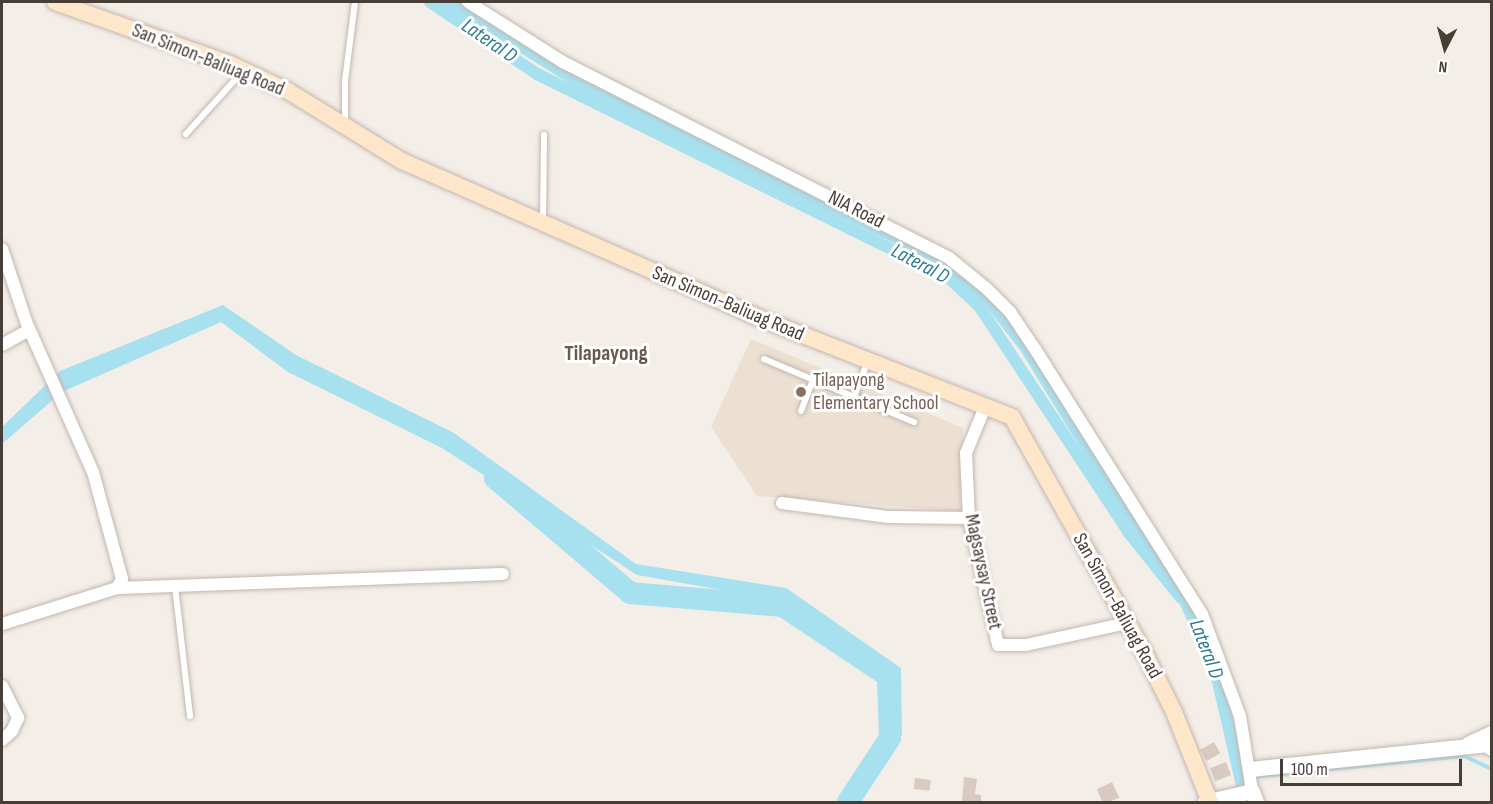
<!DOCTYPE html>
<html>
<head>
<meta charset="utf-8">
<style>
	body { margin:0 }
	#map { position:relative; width:1493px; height:804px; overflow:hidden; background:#f4eee8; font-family:"Sofia Sans Condensed",sans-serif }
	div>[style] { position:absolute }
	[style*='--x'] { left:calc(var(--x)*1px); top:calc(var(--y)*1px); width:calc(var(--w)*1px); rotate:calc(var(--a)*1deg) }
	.education>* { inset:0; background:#ece0d3 }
	.water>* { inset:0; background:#a7e0ef }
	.stream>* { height:4px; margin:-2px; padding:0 2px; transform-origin:2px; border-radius:2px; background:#a7e0ef }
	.canal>* { height:12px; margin:-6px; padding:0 6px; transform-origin:6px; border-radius:6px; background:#a7e0ef }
	.river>* { height:22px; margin:-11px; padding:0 11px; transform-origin:11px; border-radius:11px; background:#a7e0ef }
	.building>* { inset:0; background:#d8cac1; transform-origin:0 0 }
	.roads { filter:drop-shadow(0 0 2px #c2b7ae) drop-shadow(0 0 2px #c2b7ae) }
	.service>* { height:6px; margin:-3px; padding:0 3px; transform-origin:3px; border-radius:3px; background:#fff }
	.minor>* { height:12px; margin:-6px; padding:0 6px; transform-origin:6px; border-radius:6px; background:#fff }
	.tertiary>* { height:15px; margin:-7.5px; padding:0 7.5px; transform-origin:7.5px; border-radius:7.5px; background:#fff }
	.secondary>* { height:16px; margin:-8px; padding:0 8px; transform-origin:8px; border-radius:8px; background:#fde6c9 }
	.dots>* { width:16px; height:16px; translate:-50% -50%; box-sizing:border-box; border:3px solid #fff; border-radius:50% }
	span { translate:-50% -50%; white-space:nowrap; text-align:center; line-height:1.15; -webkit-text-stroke:6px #fff; paint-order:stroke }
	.street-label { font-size:20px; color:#473e37 }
	.education-label { font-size:20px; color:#785e54 }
	.left { translate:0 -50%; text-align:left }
	.water-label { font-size:21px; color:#2b7b91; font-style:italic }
	.quarter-label { font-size:22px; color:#6a594f; font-weight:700 }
	.frame { position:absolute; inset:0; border:3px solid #473e37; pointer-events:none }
	.north { position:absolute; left:1415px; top:18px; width:60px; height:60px; -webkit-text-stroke:4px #fff; paint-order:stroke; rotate:186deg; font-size:16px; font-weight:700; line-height:24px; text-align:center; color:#473e37 }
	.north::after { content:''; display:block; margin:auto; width:21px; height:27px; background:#473e37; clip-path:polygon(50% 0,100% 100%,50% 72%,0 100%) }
	.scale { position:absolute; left:1280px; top:759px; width:182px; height:27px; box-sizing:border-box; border:3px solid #473e37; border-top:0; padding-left:8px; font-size:18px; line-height:21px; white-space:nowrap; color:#473e37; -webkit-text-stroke:4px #fff; paint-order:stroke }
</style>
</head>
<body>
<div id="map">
	<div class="education">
		<div style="clip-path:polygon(751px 339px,963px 428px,960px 511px,757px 496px,711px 427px)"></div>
	</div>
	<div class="water">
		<div style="clip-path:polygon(439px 2px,460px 2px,554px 63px,941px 259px,995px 302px,1020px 334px,1198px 616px,1225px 686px,1217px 687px,1167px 576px,1103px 485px,1020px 350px,981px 300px,939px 265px,591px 97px)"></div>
		<div style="clip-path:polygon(223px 305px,296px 355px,454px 433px,636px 564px,786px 588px,901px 668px,902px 736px,890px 738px,888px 676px,784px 601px,637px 575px,442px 448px,288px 372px,221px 322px,62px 392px,2px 444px,2px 427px,60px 371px)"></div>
	</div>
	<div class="stream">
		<div style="--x:1260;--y:776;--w:205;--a:-5.6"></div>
		<div style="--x:1464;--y:756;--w:31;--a:25"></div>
	</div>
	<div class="canal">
		<div style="--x:430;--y:2;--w:129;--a:33.9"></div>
		<div style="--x:537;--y:74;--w:458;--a:26.3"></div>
		<div style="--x:948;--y:277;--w:42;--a:43.1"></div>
		<div style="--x:979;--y:306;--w:272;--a:56.5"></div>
		<div style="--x:1129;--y:533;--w:83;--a:51.3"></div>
		<div style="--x:1216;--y:673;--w:116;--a:77"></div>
		<div style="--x:1246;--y:800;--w:2;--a:63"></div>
	</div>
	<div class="river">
		<div style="--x:495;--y:478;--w:177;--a:40.4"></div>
		<div style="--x:630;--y:593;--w:154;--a:4.9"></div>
		<div style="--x:783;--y:606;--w:126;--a:33.7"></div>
		<div style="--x:888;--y:676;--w:62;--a:88.2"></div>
		<div style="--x:890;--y:738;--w:77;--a:123.3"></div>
	</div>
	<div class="building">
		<div style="left:1214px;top:742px;width:13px;height:16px;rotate:61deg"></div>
		<div style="left:1226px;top:762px;width:14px;height:17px;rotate:69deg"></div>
		<div style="clip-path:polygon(964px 777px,977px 779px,975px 794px,981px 795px,981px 802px,962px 802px)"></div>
		<div style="left:915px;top:778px;width:16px;height:11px;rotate:7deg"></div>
		<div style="left:1112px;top:782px;width:17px;height:17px;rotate:65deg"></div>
	</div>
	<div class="roads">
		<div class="service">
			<div style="--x:345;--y:123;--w:42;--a:-90"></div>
			<div style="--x:345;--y:81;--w:80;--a:-82.8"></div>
			<div style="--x:186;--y:134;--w:85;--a:-47.9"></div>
			<div style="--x:543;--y:222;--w:87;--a:-89.3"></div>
			<div style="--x:764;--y:359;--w:163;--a:22.8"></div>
			<div style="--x:854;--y:397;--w:36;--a:-69"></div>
			<div style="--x:801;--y:411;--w:33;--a:-69"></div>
			<div style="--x:175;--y:586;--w:131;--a:83.4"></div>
		</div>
		<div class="minor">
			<div style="--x:468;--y:2;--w:112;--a:32.3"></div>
			<div style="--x:563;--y:62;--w:433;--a:26.9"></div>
			<div style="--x:949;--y:258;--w:49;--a:39.2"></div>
			<div style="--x:987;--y:289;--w:33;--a:45"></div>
			<div style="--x:1010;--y:312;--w:45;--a:56"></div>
			<div style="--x:1035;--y:349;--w:313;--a:57.8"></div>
			<div style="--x:1202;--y:614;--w:109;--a:69.6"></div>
			<div style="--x:1240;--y:716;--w:76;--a:80.9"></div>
			<div style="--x:2;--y:249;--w:79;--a:71.6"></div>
			<div style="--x:27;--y:324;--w:162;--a:66"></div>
			<div style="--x:93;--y:472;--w:111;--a:74.8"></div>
			<div style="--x:122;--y:579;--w:10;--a:119"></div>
			<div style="--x:117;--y:588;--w:121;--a:162.6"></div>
			<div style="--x:2;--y:345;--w:31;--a:-29"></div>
			<div style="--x:985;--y:407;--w:50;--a:112.4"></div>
			<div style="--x:966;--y:453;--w:65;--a:87.4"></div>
			<div style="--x:969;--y:518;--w:130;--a:77.1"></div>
			<div style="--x:998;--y:645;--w:28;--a:0"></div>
			<div style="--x:1026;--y:645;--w:103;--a:-12.3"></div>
			<div style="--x:782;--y:503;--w:108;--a:7.5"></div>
			<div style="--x:889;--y:517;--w:80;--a:0.7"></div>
			<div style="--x:117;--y:588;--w:386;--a:-2.1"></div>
			<div style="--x:2;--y:686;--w:36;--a:63"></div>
			<div style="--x:18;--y:718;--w:14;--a:115"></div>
			<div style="--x:12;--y:731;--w:13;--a:138"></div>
			<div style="--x:1468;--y:743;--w:26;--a:-25"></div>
		</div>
		<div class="tertiary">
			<div style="--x:1250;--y:769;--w:237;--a:-6"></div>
			<div style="--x:1486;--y:744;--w:7;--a:34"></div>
			<div style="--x:1205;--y:802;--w:48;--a:-13.2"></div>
			<div style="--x:1252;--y:791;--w:12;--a:70"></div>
		</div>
		<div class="secondary">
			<div style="--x:55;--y:2;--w:186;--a:19.5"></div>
			<div style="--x:230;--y:64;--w:64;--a:25"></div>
			<div style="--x:288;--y:91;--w:134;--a:31.6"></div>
			<div style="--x:402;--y:161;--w:382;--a:23.7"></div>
			<div style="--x:752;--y:315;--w:279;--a:21.4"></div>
			<div style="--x:1012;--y:417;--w:276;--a:60.7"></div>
			<div style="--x:1147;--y:658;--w:60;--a:63.4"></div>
			<div style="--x:1174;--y:712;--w:97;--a:68.2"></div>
		</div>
	</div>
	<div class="dots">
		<div style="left:801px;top:392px;background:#8d6e63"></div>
	</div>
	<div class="street-label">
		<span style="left:208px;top:60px;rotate:22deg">San Simon-Baliuag Road</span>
		<span style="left:856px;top:210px;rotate:27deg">NIA Road</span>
		<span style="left:728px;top:304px;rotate:23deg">San Simon-Baliuag Road</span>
		<span style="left:983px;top:572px;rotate:78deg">Magsaysay Street</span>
		<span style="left:1117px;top:606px;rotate:61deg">San Simon-Baliuag Road</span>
	</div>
	<div class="education-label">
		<span class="left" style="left:813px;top:392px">Tilapayong<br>Elementary School</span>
	</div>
	<div class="water-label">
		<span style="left:489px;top:41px;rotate:34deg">Lateral D</span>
		<span style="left:920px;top:264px;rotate:28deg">Lateral D</span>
		<span style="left:1206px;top:649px;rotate:69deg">Lateral D</span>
	</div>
	<div class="quarter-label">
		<span style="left:606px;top:354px">Tilapayong</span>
	</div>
	<div class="frame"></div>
	<div class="north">N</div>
	<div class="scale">100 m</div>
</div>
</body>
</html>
